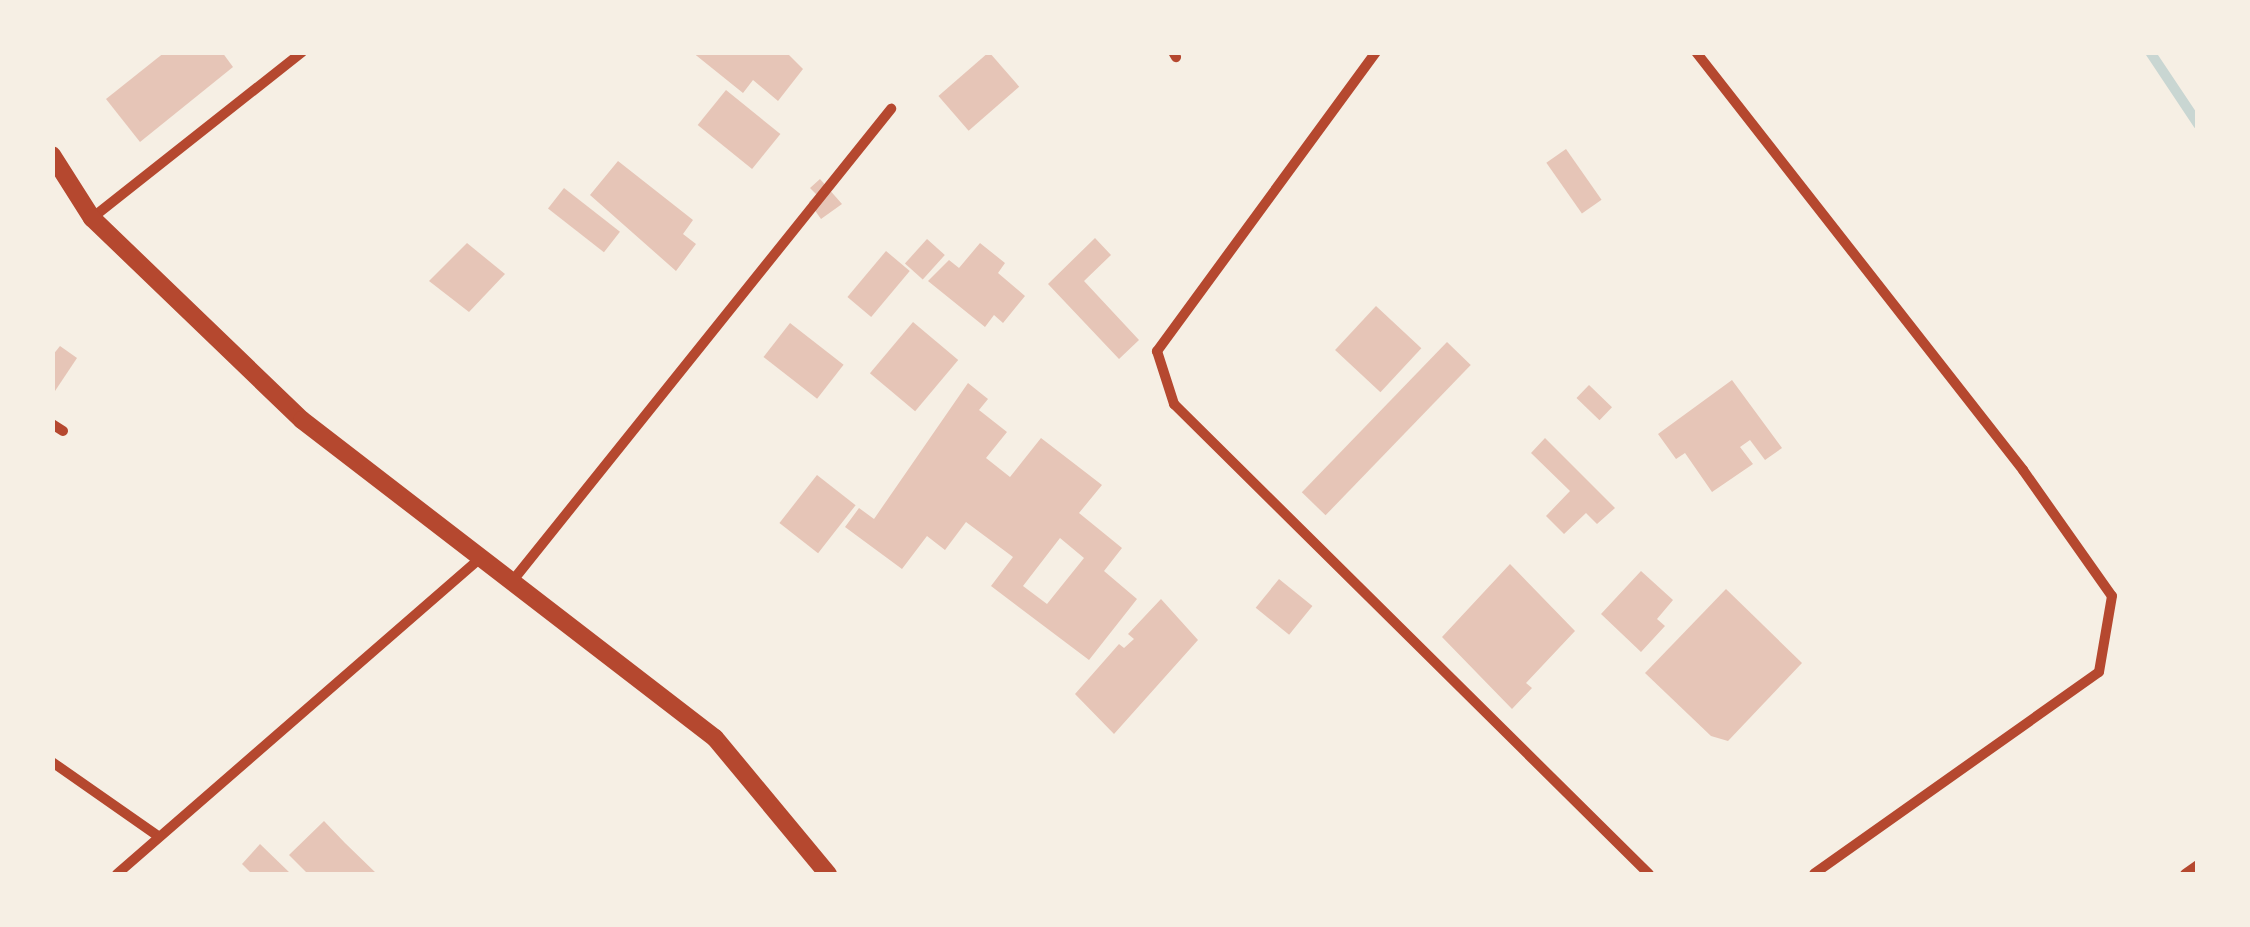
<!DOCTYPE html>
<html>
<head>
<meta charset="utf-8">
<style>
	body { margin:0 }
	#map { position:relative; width:2250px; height:927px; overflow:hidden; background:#f6efe4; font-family:Inter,sans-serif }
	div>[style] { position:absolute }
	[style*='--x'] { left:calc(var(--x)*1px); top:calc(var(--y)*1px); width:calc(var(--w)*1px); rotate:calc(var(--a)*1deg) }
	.stream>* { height:10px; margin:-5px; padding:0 5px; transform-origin:5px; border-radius:5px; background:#c9d6d2 }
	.building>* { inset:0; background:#e6c5b7; transform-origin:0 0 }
	.minor>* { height:10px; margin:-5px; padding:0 5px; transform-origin:5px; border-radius:5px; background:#b5482f }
	.tertiary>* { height:18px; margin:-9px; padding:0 9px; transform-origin:9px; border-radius:9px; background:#b5482f }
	span { translate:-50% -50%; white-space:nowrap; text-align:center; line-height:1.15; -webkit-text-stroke:10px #f6efe4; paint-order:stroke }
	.frame { position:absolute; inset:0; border:55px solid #f6efe4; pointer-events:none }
</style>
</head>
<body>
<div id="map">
	<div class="stream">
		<div style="--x:2150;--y:52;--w:87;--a:56.3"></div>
	</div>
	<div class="building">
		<div style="clip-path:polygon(165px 52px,222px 52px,233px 67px,140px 142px,106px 99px)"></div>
		<div style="clip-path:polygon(692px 52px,786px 52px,803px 69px,778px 101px,753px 80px,743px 93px)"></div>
		<div style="left:989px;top:52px;width:46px;height:67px;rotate:49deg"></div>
		<div style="left:726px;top:90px;width:70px;height:45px;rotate:39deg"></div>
		<div style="left:1566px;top:149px;width:62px;height:24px;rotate:55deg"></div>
		<div style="clip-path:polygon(618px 161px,693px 220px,683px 234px,696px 244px,676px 271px,590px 195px)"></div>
		<div style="clip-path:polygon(820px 179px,842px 204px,821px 219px,809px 202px,817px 195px,810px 188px)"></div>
		<div style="left:564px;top:188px;width:71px;height:26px;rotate:38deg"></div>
		<div style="clip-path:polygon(1095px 238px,1111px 255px,1084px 281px,1139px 340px,1119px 359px,1048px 284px)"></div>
		<div style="left:927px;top:239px;width:24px;height:33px;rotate:42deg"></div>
		<div style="clip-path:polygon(467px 243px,505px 274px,469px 312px,429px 281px)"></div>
		<div style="clip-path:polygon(980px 243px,1005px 263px,998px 273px,1025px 296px,1003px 323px,994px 315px,985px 327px,928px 281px,949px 260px,959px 268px)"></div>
		<div style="left:886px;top:251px;width:31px;height:60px;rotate:40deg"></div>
		<div style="left:1376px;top:306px;width:62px;height:60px;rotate:43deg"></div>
		<div style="left:913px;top:322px;width:59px;height:67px;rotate:40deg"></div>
		<div style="left:790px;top:323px;width:68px;height:43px;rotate:38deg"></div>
		<div style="left:1447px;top:342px;width:33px;height:209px;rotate:44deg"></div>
		<div style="clip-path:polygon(60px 346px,77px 358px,55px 391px,52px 356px)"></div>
		<div style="clip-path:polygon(1732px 380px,1782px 448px,1765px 460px,1750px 440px,1740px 447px,1753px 464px,1712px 492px,1685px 453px,1676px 459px,1658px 434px)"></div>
		<div style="clip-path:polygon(evenodd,968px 383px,988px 399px,979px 410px,1007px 432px,986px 458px,1010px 477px,1041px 438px,1102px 485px,1079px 513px,1122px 548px,1104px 571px,1137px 599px,1089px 660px,991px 586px,1013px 557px,966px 522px,945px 550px,927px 536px,902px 569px,845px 527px,859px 508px,874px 519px,968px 383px,1060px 538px,1084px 558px,1047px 604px,1023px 586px,1060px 538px)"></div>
		<div style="left:1589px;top:385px;width:32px;height:18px;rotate:44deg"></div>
		<div style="clip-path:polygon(1545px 438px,1615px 508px,1597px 524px,1586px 513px,1564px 534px,1546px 516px,1570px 491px,1531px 453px)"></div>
		<div style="left:817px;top:475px;width:49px;height:61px;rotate:38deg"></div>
		<div style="clip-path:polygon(1510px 564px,1575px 631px,1526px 683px,1532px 688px,1512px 709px,1442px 637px)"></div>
		<div style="clip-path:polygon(1641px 571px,1673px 600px,1657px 619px,1665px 626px,1641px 652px,1601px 614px)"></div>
		<div style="left:1279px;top:579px;width:43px;height:37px;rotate:39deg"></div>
		<div style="clip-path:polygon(1726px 589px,1802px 663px,1728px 741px,1711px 736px,1645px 673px)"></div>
		<div style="clip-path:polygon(1161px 599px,1198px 640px,1114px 734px,1075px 694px,1119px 644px,1124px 648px,1134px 639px,1128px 634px)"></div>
		<div style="clip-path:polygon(324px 821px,345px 843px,377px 874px,308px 874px,289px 855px)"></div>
		<div style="clip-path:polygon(260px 844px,291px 874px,252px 874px,242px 864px)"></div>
	</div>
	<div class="minor">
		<div style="--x:1173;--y:52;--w:6;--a:59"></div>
		<div style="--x:1376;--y:52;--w:371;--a:126.2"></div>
		<div style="--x:1157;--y:351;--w:56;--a:72.2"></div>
		<div style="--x:1174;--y:404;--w:668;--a:44.7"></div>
		<div style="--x:1696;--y:52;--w:531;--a:51.96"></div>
		<div style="--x:2023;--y:470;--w:154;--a:54.8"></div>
		<div style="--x:2112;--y:596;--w:77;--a:99.7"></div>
		<div style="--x:2099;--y:672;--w:349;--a:144.7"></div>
		<div style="--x:92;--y:218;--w:268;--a:-38.3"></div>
		<div style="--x:52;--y:424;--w:13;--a:32"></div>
		<div style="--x:514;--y:579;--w:603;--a:-51.27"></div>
		<div style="--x:52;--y:762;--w:129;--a:34.9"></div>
		<div style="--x:117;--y:874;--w:485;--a:-41"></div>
		<div style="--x:2185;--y:874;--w:16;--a:-35"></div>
	</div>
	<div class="tertiary">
		<div style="--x:52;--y:155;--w:75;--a:57.6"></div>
		<div style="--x:92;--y:218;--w:291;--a:43.9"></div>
		<div style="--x:302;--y:420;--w:521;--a:37.6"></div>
		<div style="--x:715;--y:738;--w:177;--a:50.3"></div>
	</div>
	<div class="frame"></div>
</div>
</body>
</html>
